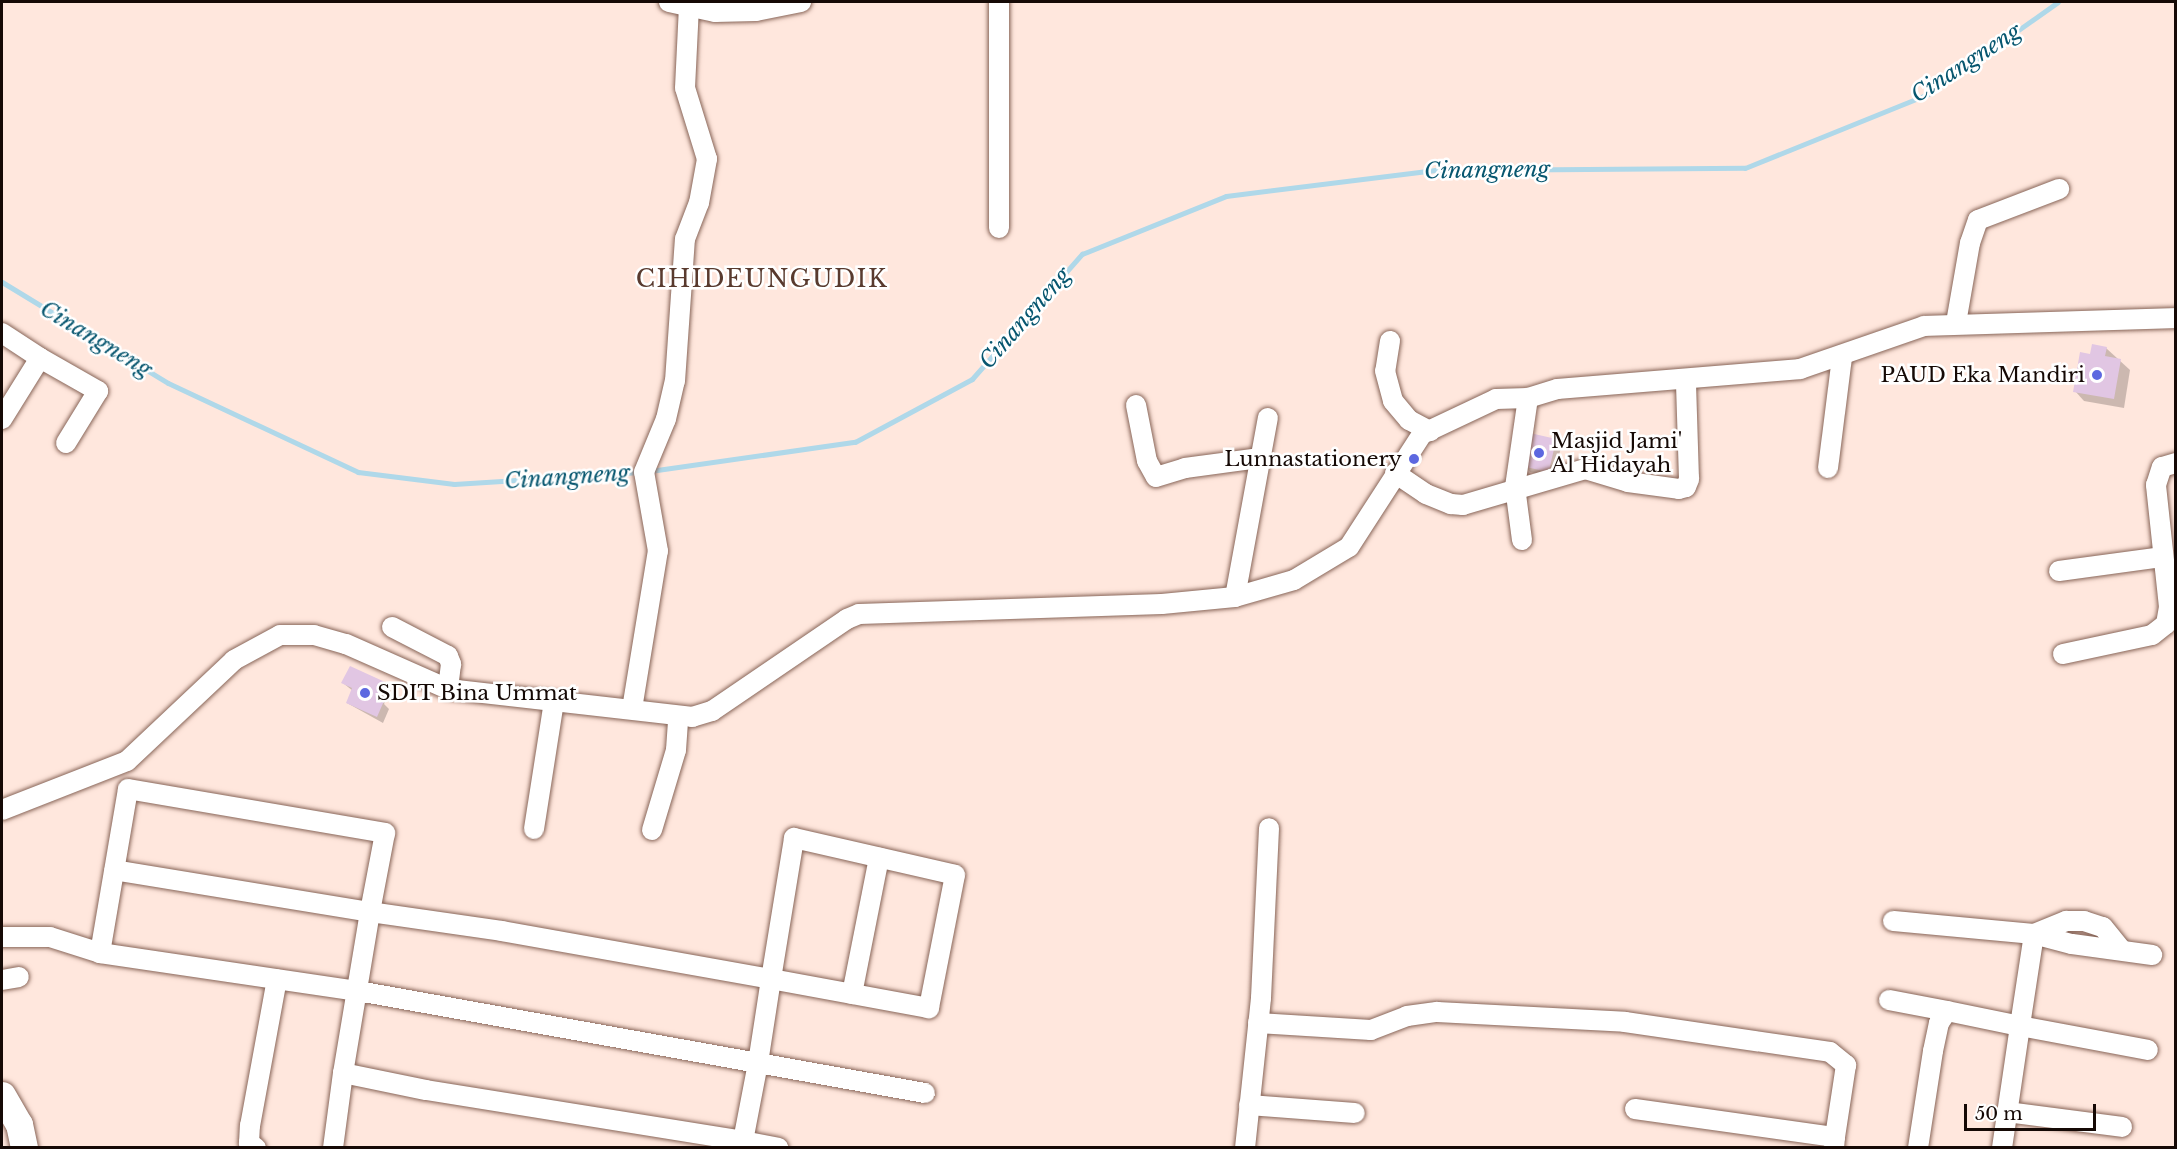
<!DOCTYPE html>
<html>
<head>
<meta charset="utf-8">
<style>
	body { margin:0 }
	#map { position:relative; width:2177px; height:1149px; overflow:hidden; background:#ffe7dd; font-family:"Libre Baskerville",serif }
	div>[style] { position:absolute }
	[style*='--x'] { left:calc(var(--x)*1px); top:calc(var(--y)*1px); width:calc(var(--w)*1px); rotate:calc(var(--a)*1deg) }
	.shadow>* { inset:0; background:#0003 }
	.stream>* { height:5px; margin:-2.5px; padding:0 2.5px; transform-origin:2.5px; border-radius:2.5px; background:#afd8e9 }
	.building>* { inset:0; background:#e1c6e3; transform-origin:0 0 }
	.roads { filter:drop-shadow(0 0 2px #886558) drop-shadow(0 0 2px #886558) }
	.minor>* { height:20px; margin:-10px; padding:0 10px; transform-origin:10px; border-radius:10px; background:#fff }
	.secondary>* { height:27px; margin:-13.5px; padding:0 13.5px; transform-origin:13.5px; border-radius:13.5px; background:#fff }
	.dots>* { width:16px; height:16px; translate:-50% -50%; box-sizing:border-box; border:3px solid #fff; border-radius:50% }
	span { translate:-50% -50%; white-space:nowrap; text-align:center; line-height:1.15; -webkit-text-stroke:5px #fff; paint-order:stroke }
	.poi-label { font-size:21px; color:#150905 }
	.right { translate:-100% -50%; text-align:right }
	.left { translate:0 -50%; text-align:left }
	.water-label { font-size:22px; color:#07566f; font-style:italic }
	.quarter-label { font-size:24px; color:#593a2e; letter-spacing:1.5px }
	.frame { position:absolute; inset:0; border:3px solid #150905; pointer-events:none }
	.scale { position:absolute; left:1964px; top:1104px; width:132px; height:27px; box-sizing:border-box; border:3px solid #150905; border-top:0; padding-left:8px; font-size:18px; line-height:21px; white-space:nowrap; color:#150905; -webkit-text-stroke:4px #fff; paint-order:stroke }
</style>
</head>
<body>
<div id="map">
	<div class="shadow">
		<div style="clip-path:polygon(2106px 348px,2130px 370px,2124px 408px,2084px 401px,2075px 391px,2091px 355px)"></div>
		<div style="clip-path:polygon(1555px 441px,1561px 447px,1554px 478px,1530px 472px,1524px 465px)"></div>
		<div style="clip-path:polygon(350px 668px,391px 690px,384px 704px,389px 709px,383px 723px,347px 703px,353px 691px,343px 683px)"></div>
	</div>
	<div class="stream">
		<div style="--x:2;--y:282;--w:194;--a:31.3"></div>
		<div style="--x:168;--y:383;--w:210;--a:25.1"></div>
		<div style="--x:358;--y:472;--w:97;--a:7.1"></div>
		<div style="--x:454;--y:484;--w:186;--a:-3.7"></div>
		<div style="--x:650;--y:471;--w:207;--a:-8.1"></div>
		<div style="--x:855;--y:442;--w:133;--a:-28.3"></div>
		<div style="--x:972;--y:379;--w:167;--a:-48.7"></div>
		<div style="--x:1082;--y:254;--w:155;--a:-21.9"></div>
		<div style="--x:1226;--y:196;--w:211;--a:-7.1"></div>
		<div style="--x:1435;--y:170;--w:310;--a:-0.4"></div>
		<div style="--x:1745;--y:168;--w:197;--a:-22"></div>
		<div style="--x:1928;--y:94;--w:159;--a:-35.3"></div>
	</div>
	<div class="building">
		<div style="clip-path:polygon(2092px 344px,2107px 347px,2105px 356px,2121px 359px,2114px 399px,2073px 392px,2080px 352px,2090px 354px)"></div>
		<div style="left:1530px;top:433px;width:27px;height:34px;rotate:13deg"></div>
		<div style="clip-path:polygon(350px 666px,385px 682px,378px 698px,384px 701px,377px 717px,346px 703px,352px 688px,341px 683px)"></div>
	</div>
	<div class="roads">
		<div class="minor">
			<div style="--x:669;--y:2;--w:47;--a:12.3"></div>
			<div style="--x:715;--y:12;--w:41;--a:-1.4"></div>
			<div style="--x:756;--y:11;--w:46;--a:-11.3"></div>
			<div style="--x:999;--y:228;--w:226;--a:-90"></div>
			<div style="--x:1956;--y:323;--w:81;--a:-80.1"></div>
			<div style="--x:1970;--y:243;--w:24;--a:-71"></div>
			<div style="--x:1978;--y:220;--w:87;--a:-20.9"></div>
			<div style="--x:2;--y:333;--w:45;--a:33.3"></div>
			<div style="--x:40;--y:358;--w:72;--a:121.9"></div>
			<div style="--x:1390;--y:341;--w:30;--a:99"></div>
			<div style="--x:1385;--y:371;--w:31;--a:75"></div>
			<div style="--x:1393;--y:401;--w:25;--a:50"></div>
			<div style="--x:1409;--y:420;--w:24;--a:28"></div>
			<div style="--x:40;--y:358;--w:67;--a:29.6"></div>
			<div style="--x:98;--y:391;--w:61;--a:121.6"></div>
			<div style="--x:1136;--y:405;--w:57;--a:78.9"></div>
			<div style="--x:1147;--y:461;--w:18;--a:61"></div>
			<div style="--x:1156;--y:477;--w:30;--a:-17"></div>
			<div style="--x:1185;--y:468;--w:76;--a:-7.6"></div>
			<div style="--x:1828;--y:468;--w:112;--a:-82.8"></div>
			<div style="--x:1395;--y:473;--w:37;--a:34"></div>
			<div style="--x:1426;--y:494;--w:27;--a:22"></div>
			<div style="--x:1451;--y:504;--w:12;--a:5"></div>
			<div style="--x:1463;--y:505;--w:127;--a:-16.4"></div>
			<div style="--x:1585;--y:469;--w:45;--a:16.8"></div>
			<div style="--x:1628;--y:482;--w:51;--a:7.8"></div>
			<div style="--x:1679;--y:489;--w:7;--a:-16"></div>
			<div style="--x:1686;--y:487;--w:9;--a:-69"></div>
			<div style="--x:1689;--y:479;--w:98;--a:-91.8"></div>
			<div style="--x:1522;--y:540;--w:53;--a:-97.5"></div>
			<div style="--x:1515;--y:487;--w:90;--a:-81.7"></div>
			<div style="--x:2059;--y:571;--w:105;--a:-7.7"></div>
			<div style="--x:1235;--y:597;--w:182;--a:-79.6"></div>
			<div style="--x:392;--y:627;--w:63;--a:27.4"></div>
			<div style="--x:448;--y:656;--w:9;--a:69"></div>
			<div style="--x:451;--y:664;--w:25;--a:97"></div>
			<div style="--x:2063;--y:654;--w:91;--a:-12.1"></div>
			<div style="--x:2152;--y:635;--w:18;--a:-38"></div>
			<div style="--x:2166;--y:624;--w:17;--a:-80"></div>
			<div style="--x:2169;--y:607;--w:123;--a:-96.1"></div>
			<div style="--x:2156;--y:485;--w:19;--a:-72"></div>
			<div style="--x:2162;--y:467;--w:15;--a:-16"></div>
			<div style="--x:632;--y:709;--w:160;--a:-80.7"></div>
			<div style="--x:658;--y:551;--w:80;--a:-100"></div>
			<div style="--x:644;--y:472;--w:57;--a:-67.5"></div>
			<div style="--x:666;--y:419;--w:39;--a:-77"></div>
			<div style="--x:675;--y:381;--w:142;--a:-86"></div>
			<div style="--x:685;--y:239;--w:39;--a:-69"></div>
			<div style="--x:699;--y:203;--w:45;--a:-79.7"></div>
			<div style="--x:707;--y:159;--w:74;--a:-107.2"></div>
			<div style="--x:685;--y:88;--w:81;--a:-87.2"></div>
			<div style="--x:2;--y:810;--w:134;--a:-21.4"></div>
			<div style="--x:127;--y:761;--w:147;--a:-43.3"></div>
			<div style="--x:234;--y:660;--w:52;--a:-28.5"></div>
			<div style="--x:280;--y:635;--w:34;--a:0"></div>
			<div style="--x:314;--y:635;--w:33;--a:16"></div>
			<div style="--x:346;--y:644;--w:111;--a:23.8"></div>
			<div style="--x:448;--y:689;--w:246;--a:6.5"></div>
			<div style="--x:692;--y:717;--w:21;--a:-17"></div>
			<div style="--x:712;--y:711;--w:163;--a:-34.3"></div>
			<div style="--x:847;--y:619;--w:13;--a:-23"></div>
			<div style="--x:859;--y:614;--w:303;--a:-1.9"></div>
			<div style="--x:1162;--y:604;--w:73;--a:-5.5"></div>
			<div style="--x:1235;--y:597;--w:61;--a:-16.1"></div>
			<div style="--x:1294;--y:580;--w:64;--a:-31"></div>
			<div style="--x:1349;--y:547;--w:135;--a:-57.1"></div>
			<div style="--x:1422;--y:434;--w:82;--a:-25.3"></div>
			<div style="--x:1496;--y:399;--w:32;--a:-2"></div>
			<div style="--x:1528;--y:398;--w:31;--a:-17"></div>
			<div style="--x:1558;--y:389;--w:243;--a:-4.7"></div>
			<div style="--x:1800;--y:369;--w:131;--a:-19.1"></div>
			<div style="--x:1924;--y:326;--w:252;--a:-1.8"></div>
			<div style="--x:534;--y:829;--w:129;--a:-81.1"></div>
			<div style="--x:652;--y:830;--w:84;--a:-73.3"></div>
			<div style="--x:676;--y:750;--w:32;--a:-86"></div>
			<div style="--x:1893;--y:921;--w:142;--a:5.3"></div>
			<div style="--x:2034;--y:934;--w:93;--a:98.7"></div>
			<div style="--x:2020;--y:1026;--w:130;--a:10.6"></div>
			<div style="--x:2034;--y:934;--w:39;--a:15"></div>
			<div style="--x:2072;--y:944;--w:81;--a:7.8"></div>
			<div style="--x:2034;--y:934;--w:35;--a:-22"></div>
			<div style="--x:2066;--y:921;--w:18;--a:0"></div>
			<div style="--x:2084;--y:921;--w:20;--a:18"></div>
			<div style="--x:2103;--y:927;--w:28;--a:51"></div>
			<div style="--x:2;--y:937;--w:48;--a:0"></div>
			<div style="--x:50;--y:937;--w:52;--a:17.7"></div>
			<div style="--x:100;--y:953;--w:261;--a:8.4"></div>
			<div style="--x:358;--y:991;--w:576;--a:10.2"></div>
			<div style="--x:100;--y:953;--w:166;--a:-80.3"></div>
			<div style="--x:128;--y:789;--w:261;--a:9.7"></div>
			<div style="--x:385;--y:833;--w:80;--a:100.8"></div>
			<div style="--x:370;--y:912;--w:259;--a:-170.7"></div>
			<div style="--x:2;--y:980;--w:17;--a:-10"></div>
			<div style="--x:852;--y:994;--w:139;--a:-78.8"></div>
			<div style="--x:1889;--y:1000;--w:59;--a:10.7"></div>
			<div style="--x:1258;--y:1023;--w:113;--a:3.5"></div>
			<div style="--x:1371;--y:1030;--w:39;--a:-21"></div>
			<div style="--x:1407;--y:1016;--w:30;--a:-8"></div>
			<div style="--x:1437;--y:1012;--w:188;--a:3"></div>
			<div style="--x:1625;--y:1022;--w:207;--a:8.3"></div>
			<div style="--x:1830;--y:1052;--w:21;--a:39"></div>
			<div style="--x:1846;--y:1065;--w:73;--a:98.7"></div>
			<div style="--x:1249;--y:1105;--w:106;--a:4.3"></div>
			<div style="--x:1635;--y:1109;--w:202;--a:8"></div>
			<div style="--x:1835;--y:1137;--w:11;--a:95"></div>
			<div style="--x:2007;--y:1112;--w:116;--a:7.4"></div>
			<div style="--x:256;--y:1148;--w:9;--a:-144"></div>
			<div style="--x:249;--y:1143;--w:17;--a:-87"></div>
			<div style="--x:250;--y:1126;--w:149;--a:-79.6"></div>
			<div style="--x:333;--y:1148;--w:76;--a:-82.4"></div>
			<div style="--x:743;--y:1148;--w:7;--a:-90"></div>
			<div style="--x:743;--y:1141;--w:79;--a:-79.1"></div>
			<div style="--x:758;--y:1063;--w:85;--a:-81.2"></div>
			<div style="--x:771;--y:979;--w:143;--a:-80.7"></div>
			<div style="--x:794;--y:838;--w:165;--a:12.9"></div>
			<div style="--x:955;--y:875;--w:136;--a:101.1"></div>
			<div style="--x:929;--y:1008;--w:161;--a:-169.6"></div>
			<div style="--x:771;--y:979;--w:273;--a:-169.9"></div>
			<div style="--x:502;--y:931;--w:133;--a:-171.8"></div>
			<div style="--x:370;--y:912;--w:163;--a:99.5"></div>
			<div style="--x:343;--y:1073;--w:85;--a:11.6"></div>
			<div style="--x:426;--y:1090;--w:321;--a:9.1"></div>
			<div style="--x:743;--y:1141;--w:36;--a:11"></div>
			<div style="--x:1245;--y:1148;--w:151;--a:-83.9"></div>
			<div style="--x:1261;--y:998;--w:170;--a:-87.3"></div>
			<div style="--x:1918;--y:1148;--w:98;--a:-81.2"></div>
			<div style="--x:1933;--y:1051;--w:29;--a:-78"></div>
			<div style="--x:1939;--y:1023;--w:14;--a:-56"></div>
			<div style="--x:1947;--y:1011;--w:75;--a:11.6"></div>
			<div style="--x:2020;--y:1026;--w:123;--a:98.4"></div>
		</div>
		<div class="secondary">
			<div style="--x:2;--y:1095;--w:34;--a:60"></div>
			<div style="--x:19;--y:1124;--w:25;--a:78"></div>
		</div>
	</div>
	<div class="dots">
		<div style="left:2097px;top:375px;background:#5d68e0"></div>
		<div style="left:1539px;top:453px;background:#5d68e0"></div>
		<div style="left:1414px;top:459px;background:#5d68e0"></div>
		<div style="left:365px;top:693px;background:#5d68e0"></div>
	</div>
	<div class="poi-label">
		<span class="right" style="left:2085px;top:375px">PAUD Eka Mandiri</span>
		<span class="left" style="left:1551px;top:453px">Masjid Jami'<br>Al Hidayah</span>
		<span class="right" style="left:1402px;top:459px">Lunnastationery</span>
		<span class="left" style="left:377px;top:693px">SDIT Bina Ummat</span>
	</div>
	<div class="water-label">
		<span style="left:1966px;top:63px;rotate:-33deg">Cinangneng</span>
		<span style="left:1487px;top:170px;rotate:-1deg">Cinangneng</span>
		<span style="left:1025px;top:318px;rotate:-49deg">Cinangneng</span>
		<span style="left:96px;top:339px;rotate:31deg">Cinangneng</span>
		<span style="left:567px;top:477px;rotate:-4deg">Cinangneng</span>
	</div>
	<div class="quarter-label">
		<span style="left:762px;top:279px">CIHIDEUNGUDIK</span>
	</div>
	<div class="frame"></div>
	<div class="scale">50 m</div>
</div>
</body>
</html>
